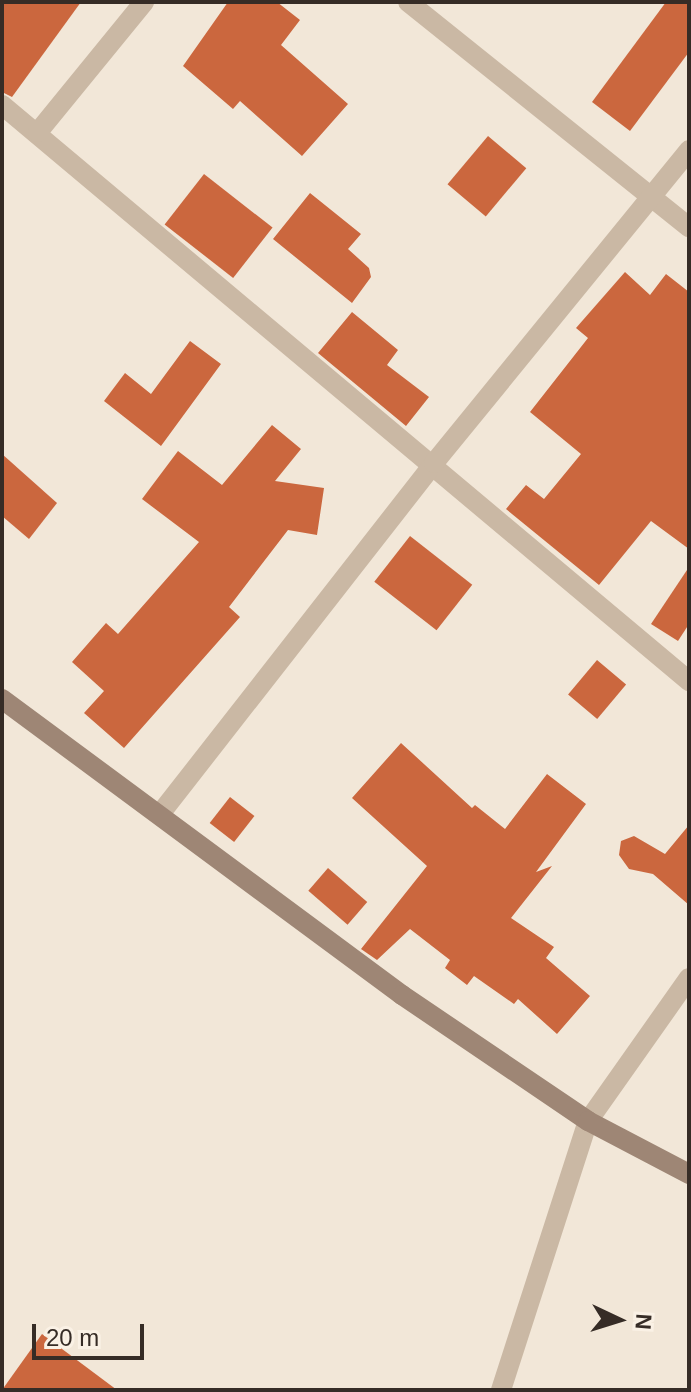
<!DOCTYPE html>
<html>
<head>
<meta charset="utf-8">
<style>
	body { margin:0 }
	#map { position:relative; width:691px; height:1392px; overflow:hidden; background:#f2e7d8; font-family:Arial,sans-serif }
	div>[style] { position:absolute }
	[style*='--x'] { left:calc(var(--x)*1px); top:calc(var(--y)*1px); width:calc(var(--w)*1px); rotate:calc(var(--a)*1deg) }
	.building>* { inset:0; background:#cb673e; transform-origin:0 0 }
	.minor>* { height:20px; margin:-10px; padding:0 10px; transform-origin:10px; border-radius:10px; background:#cab8a4 }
	.secondary>* { height:20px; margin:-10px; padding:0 10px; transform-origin:10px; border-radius:10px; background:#9e8675 }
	span { translate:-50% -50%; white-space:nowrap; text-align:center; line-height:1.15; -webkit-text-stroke:7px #faf1e5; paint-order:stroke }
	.frame { position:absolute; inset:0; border:4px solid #362c26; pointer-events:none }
	.north { position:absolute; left:579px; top:1280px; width:80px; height:80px; -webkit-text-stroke:6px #faf1e5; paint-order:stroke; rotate:94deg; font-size:22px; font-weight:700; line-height:32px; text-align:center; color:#362c26 }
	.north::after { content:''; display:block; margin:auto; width:28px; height:36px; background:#362c26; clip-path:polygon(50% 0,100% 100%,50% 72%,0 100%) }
	.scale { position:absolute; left:32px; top:1324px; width:112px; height:36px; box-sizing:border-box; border:4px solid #362c26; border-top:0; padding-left:10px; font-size:24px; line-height:28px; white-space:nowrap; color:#362c26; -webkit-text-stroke:6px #faf1e5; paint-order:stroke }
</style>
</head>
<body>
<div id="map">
	<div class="building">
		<div style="clip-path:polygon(2px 2px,81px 2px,12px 97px,2px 92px)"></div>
		<div style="clip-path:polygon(228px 2px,277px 2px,300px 20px,281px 45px,348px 104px,302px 156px,240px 101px,233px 109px,183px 66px)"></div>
		<div style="clip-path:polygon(666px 2px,689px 2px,689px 52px,630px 131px,592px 102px)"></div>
		<div style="left:488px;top:136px;width:50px;height:63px;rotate:40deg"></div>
		<div style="left:204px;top:174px;width:87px;height:64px;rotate:38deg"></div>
		<div style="clip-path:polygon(310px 193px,361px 234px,348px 249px,369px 268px,371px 277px,352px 303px,273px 239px)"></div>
		<div style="clip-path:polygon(625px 272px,650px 295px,666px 274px,689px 292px,689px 549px,651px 521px,599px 585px,506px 509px,526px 485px,544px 499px,581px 454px,530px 412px,588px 338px,576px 328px)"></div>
		<div style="clip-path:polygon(352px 312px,398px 350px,387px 365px,429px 397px,406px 426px,318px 353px)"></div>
		<div style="clip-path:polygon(190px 341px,221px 364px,161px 446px,104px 401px,125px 373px,151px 394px)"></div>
		<div style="clip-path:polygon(272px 425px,301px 449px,275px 481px,324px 488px,317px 535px,288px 530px,229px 607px,240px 617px,124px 748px,84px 713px,104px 691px,72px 662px,106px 623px,118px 634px,199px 542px,142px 499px,178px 451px,222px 485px)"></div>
		<div style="clip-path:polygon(2px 454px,57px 503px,29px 539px,2px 516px)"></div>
		<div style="left:410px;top:536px;width:79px;height:58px;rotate:38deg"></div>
		<div style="clip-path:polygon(689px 567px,689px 624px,678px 641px,651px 624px)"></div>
		<div style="left:597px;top:660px;width:38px;height:45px;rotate:40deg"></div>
		<div style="clip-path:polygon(401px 743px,472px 808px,475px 805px,505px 829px,547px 774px,586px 804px,536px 872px,552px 866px,511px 918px,554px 947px,546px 958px,590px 996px,557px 1034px,518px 999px,514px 1004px,474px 976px,467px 985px,445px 968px,450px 960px,410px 929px,377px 960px,361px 949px,427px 866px,352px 798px)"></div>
		<div style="left:230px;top:797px;width:31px;height:33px;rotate:38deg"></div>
		<div style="clip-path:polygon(689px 825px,689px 905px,653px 874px,629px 869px,619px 855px,621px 841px,634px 836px,665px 854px)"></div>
		<div style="left:328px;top:868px;width:52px;height:30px;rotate:41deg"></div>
		<div style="clip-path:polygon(42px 1334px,117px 1390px,2px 1390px)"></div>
	</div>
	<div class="minor">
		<div style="--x:408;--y:2;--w:360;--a:38.7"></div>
		<div style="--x:2;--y:105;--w:897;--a:39.98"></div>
		<div style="--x:38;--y:132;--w:168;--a:-50.8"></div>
		<div style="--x:160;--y:814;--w:445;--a:-52"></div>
		<div style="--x:434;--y:463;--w:404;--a:-50.8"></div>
		<div style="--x:501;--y:1390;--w:283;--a:-72.1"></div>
		<div style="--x:588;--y:1121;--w:175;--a:-54.8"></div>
	</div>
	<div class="secondary">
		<div style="--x:2;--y:699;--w:498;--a:36.5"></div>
		<div style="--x:402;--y:995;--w:225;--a:34.1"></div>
		<div style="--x:588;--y:1121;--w:114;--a:27.7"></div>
	</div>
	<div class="frame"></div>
	<div class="north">N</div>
	<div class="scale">20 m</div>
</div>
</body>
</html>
